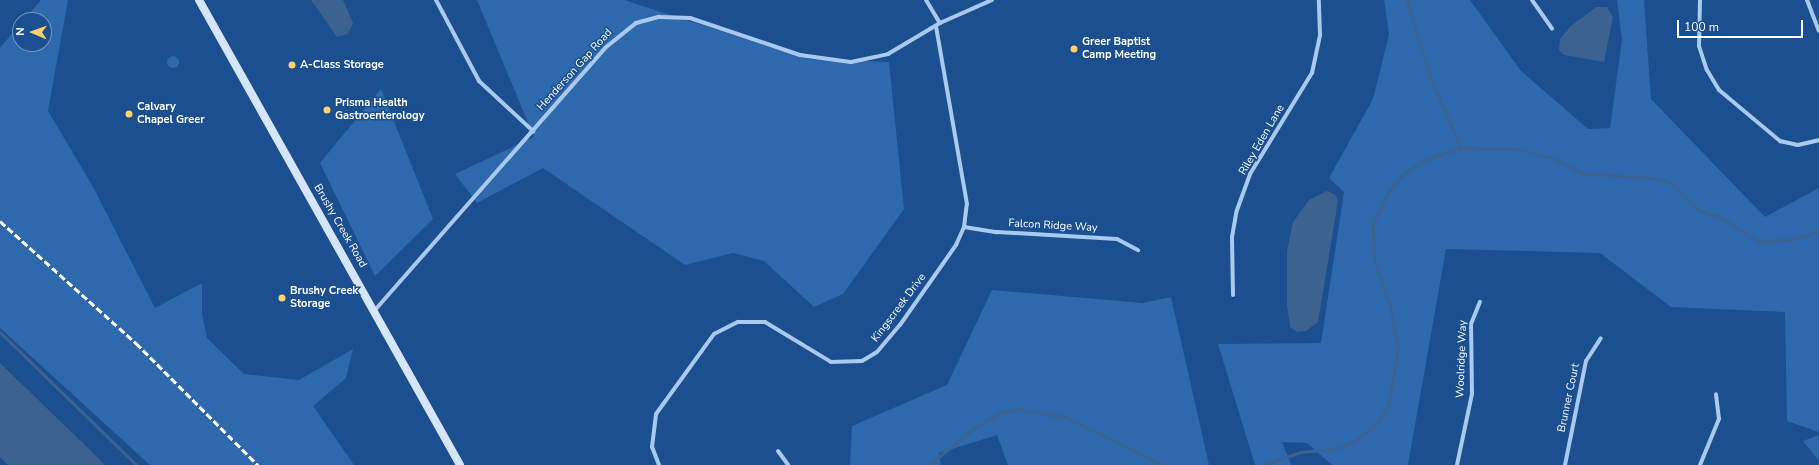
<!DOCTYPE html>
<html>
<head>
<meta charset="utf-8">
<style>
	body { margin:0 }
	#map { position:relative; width:1819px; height:465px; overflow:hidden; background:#1b4f8f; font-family:"Nunito Sans",sans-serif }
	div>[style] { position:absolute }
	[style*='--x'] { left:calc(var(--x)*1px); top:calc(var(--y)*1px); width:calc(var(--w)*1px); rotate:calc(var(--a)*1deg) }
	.green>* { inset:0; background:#2e69ad }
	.round { border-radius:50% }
	.water>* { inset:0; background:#3c6290 }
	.stream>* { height:2.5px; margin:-1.25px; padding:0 1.25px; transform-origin:1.25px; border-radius:1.25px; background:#3c6290 }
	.minor>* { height:4px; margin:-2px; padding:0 2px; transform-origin:2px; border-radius:2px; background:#a9c9ee }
	.secondary>* { height:8px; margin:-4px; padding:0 4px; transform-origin:4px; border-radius:4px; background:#d6e6fa }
	.rail>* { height:2.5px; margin-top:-1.25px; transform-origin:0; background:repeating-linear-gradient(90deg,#fff 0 7px,transparent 0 10px) }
	.dots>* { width:11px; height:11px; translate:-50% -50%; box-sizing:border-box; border:2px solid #1b4f8f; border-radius:50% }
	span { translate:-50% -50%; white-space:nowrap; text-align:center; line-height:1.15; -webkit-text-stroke:3px #1b4f8f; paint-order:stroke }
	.poi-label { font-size:11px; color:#fff; font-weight:700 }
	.left { translate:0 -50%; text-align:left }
	.street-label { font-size:11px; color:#fff }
	.north { position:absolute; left:12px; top:12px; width:40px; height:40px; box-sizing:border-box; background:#1b4f8f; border:1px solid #7695bc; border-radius:50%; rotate:272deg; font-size:11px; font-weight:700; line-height:16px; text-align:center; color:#fff }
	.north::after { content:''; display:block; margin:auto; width:14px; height:18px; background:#ffd166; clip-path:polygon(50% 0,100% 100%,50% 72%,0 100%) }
	.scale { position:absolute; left:1677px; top:20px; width:126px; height:18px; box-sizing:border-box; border:2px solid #fff; border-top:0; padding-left:5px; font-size:12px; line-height:14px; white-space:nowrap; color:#fff; -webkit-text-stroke:3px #1b4f8f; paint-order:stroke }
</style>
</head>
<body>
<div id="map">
	<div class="green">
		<div style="clip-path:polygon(41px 0,68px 0,48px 111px,92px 185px,155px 308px,202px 283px,202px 314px,207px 338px,244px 374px,299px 380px,353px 349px,346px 378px,313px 406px,354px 465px,150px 465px,0 328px,0 48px,20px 24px,20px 44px,44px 44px,44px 20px,24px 20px)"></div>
		<div style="clip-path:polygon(477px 0,624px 0,808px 59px,889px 62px,904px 209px,843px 294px,814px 307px,764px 261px,733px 253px,685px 265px,543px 168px,477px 203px,455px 174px,534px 137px)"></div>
		<div style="clip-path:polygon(1384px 0,1470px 0,1521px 71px,1588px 129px,1610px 128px,1622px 40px,1617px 0,1644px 0,1651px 99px,1765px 217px,1819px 188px,1819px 432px,1787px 421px,1785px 312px,1671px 307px,1600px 253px,1446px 249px,1408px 465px,1332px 465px,1307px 443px,1282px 442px,1291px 465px,1255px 465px,1218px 344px,1321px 343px,1344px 192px,1329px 178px,1373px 99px,1389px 34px)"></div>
		<div class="round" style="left:167px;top:56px;width:12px;height:12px"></div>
		<div style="clip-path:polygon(381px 89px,433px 219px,375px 276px,320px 163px)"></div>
		<div style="clip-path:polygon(992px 290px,1143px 303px,1171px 297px,1209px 465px,1008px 465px,997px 435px,939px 453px,941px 465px,850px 465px,852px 426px,947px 385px)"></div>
		<div style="clip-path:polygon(1819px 435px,1819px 461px,1803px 441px)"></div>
	</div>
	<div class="water">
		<div style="clip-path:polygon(311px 0,343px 0,353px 23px,348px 34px,337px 37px)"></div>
		<div style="clip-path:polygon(1596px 7px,1607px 7px,1613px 17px,1604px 62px,1564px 55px,1559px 50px,1560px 39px,1571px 26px)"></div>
		<div style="clip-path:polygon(1327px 191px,1336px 195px,1338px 201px,1318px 322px,1306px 331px,1297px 332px,1290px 327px,1287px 305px,1287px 251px,1293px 222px,1309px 200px)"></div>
		<div style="clip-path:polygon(0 363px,87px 447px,105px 465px,8px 465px,0 457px)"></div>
	</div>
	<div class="stream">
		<div style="--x:1407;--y:0;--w:82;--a:72.9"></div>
		<div style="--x:1431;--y:78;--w:76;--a:66.8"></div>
		<div style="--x:0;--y:332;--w:191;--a:44.2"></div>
		<div style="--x:929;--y:465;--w:57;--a:-39.3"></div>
		<div style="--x:973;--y:429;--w:31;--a:-31"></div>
		<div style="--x:1000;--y:413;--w:17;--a:-13"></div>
		<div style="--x:1017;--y:409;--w:49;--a:9.5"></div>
		<div style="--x:1065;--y:417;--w:110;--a:25.9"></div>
		<div style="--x:1263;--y:465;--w:39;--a:-19"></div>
		<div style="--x:1300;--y:452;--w:33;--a:-5"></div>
		<div style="--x:1333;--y:449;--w:22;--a:-18"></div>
		<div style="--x:1354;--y:442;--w:31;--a:-40"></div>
		<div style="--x:1378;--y:422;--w:19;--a:-58"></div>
		<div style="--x:1388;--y:406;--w:58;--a:-80"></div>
		<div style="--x:1398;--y:349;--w:44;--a:-100.5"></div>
		<div style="--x:1390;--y:306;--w:49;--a:-109.2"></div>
		<div style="--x:1374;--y:260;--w:37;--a:-92"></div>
		<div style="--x:1373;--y:223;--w:34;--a:-64"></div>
		<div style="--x:1388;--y:192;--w:27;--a:-48"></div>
		<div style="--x:1406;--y:172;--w:22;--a:-34"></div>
		<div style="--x:1424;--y:160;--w:39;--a:-18"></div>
		<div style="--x:1461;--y:148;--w:56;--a:1"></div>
		<div style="--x:1517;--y:149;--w:34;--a:14"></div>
		<div style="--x:1550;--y:157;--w:37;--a:26"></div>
		<div style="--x:1583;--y:173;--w:80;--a:4.3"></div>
		<div style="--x:1663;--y:179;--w:14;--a:30"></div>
		<div style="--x:1675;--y:186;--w:35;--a:45"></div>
		<div style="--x:1700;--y:211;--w:20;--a:15"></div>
		<div style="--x:1719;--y:216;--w:46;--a:32.7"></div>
		<div style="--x:1758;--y:241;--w:33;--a:-2"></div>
		<div style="--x:1791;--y:240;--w:29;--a:-16"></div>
	</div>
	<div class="minor">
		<div style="--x:436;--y:0;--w:92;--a:62"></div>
		<div style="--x:479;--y:81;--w:74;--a:42.8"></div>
		<div style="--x:926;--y:0;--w:27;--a:59"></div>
		<div style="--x:1532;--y:0;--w:35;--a:55"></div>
		<div style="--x:1700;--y:0;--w:46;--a:91.2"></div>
		<div style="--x:1699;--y:46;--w:25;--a:72"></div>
		<div style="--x:1707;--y:70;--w:23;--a:59"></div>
		<div style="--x:1719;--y:90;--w:80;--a:39.9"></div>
		<div style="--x:1780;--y:141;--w:18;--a:13"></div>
		<div style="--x:1798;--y:145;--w:22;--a:-13"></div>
		<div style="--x:1807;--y:0;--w:33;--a:69"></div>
		<div style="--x:964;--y:227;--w:33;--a:9"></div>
		<div style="--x:997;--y:232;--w:120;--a:3.3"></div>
		<div style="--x:1117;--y:239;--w:24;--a:28"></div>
		<div style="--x:1233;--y:295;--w:58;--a:-91"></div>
		<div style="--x:1232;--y:237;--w:27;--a:-80"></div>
		<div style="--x:1237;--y:210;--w:38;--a:-70"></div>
		<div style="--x:1250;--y:174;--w:119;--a:-58.5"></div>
		<div style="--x:1312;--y:73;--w:39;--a:-78"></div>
		<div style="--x:1320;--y:35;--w:35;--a:-92"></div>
		<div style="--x:375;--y:310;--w:349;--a:-48.7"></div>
		<div style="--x:605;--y:48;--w:40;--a:-39"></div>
		<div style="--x:636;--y:23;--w:24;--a:-15"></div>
		<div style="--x:659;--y:17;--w:31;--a:2"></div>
		<div style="--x:690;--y:18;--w:116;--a:18.6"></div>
		<div style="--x:800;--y:55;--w:51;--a:7.8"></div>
		<div style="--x:851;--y:62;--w:38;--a:-12"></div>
		<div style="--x:888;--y:54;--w:61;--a:-30.8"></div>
		<div style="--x:940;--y:23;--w:57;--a:-23.9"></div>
		<div style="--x:778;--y:451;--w:17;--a:54"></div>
		<div style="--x:659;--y:465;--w:19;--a:-111"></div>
		<div style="--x:652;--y:447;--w:33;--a:-83"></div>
		<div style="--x:656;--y:414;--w:99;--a:-54.1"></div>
		<div style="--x:714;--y:334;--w:27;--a:-27"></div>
		<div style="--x:738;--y:322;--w:27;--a:0"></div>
		<div style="--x:765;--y:322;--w:77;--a:31.2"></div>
		<div style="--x:831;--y:362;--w:31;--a:-2"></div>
		<div style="--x:862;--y:361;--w:17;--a:-31"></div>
		<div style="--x:877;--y:352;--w:35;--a:-50"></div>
		<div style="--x:900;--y:325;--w:98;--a:-55"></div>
		<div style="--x:956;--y:245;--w:20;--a:-66"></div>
		<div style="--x:964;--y:227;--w:23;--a:-83"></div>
		<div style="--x:967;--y:204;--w:181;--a:-99.9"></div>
		<div style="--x:1457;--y:465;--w:73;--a:-78.1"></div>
		<div style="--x:1472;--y:394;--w:70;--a:-90.8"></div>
		<div style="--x:1471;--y:324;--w:24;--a:-68"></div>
		<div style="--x:1565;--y:465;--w:106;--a:-78.6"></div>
		<div style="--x:1586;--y:361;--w:27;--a:-57"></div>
		<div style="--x:1700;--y:465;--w:50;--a:-67.6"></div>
		<div style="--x:1719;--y:419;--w:25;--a:-97"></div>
	</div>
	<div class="secondary">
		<div style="--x:199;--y:0;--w:533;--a:60.69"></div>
	</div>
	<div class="rail">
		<div style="--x:0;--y:221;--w:183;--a:41.9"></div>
		<div style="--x:136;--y:343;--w:173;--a:45"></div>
	</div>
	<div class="dots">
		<div style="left:1074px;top:49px;background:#ffd166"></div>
		<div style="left:292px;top:65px;background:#ffd166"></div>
		<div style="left:327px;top:110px;background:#ffd166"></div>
		<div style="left:129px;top:114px;background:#ffd166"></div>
		<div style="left:282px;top:298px;background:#ffd166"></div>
	</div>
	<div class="poi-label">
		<span class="left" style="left:1082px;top:49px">Greer Baptist<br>Camp Meeting</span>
		<span class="left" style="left:300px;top:65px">A-Class Storage</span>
		<span class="left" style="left:335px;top:110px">Prisma Health<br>Gastroenterology</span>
		<span class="left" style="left:137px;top:114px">Calvary<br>Chapel Greer</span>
		<span class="left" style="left:290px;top:298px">Brushy Creek<br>Storage</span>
	</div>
	<div class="street-label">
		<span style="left:575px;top:70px;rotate:-48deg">Henderson Gap Road</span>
		<span style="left:1262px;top:140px;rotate:-60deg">Riley Eden Lane</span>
		<span style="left:340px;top:226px;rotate:60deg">Brushy Creek Road</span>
		<span style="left:1053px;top:226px;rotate:3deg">Falcon Ridge Way</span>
		<span style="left:899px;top:308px;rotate:-53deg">Kingscreek Drive</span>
		<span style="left:1462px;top:359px;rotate:-88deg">Woolridge Way</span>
		<span style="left:1569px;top:398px;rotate:-78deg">Brunner Court</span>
	</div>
	<div class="north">N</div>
	<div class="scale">100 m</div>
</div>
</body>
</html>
